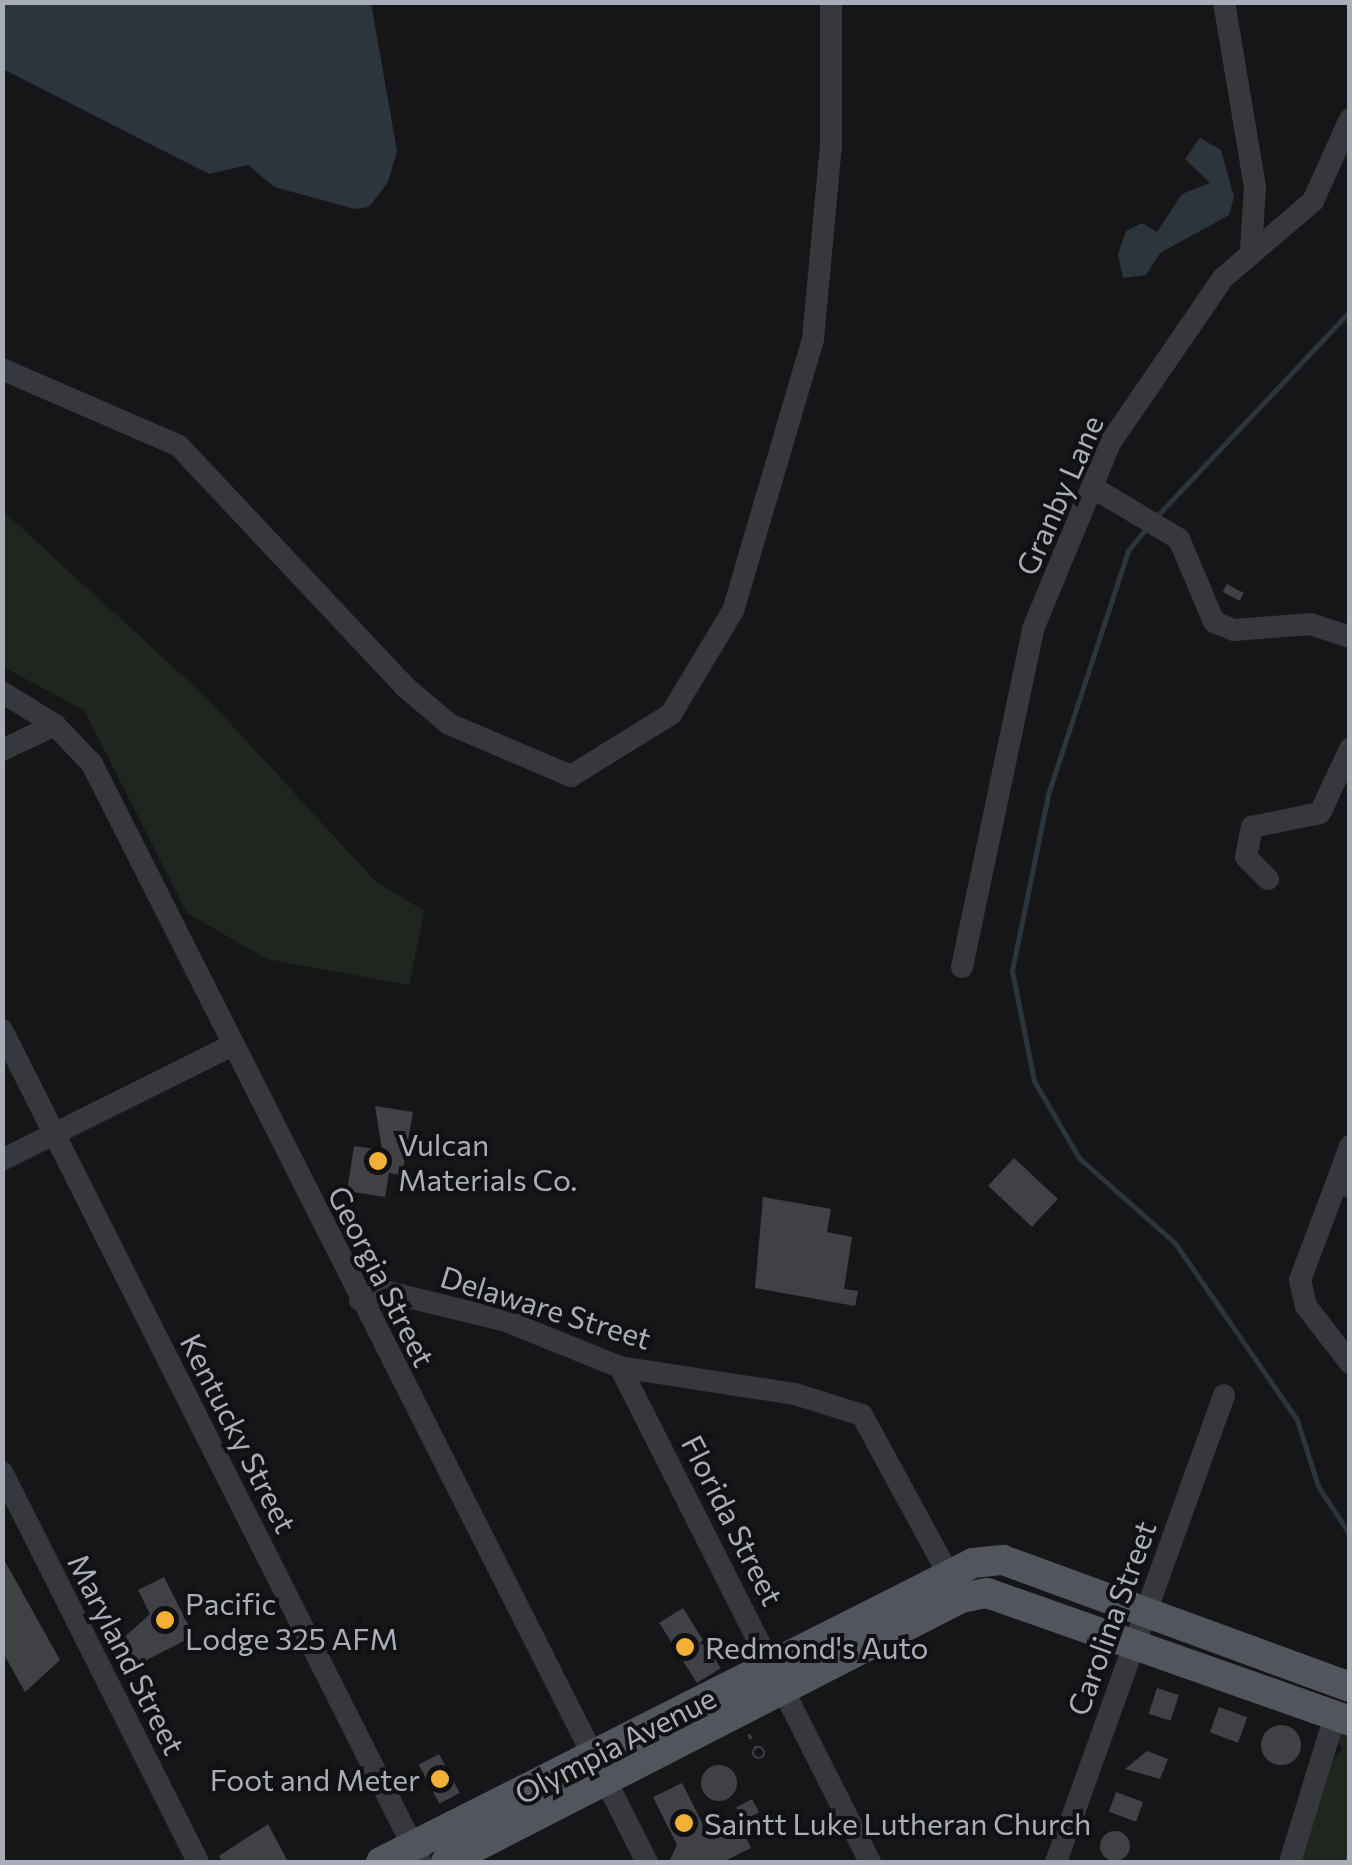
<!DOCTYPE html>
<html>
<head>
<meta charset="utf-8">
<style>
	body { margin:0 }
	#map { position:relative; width:1352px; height:1865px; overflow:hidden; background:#161618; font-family:Commissioner,sans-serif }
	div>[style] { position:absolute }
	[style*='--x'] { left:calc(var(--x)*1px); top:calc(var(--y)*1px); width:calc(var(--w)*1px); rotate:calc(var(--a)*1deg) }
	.green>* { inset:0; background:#1e261f }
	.water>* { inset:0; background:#2c353c }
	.stream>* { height:5px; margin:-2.5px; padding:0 2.5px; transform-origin:2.5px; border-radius:2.5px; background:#2c353c }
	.building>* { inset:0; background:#404145; transform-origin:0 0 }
	.round { border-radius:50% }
	.path>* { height:2.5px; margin-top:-1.25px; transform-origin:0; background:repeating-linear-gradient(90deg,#3d3f44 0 5px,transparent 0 13px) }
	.path>.ring { margin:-1.25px; padding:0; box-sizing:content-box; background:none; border:2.5px solid #3d3f44; border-radius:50% }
	.minor>* { height:22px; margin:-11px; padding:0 11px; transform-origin:11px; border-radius:11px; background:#37383d }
	.major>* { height:30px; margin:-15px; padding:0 15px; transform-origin:15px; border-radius:15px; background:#53555c }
	.dots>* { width:28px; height:28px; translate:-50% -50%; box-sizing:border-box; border:5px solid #111113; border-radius:50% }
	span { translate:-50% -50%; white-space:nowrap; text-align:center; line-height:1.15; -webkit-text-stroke:8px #111113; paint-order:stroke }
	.street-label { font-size:30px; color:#a8adb8 }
	.poi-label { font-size:30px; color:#a8adb8 }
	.left { translate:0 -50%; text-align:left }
	.right { translate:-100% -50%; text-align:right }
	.frame { position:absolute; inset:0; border:5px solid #a8adb8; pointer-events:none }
</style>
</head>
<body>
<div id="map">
	<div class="green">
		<div style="clip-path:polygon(3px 511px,207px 698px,375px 881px,424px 911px,409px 985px,267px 959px,187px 913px,84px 710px,3px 667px)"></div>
		<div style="clip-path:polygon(1349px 1729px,1349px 1862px,1298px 1862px,1326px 1770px,1343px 1748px,1332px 1736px)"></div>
	</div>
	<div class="water">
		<div style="clip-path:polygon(3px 2px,371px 3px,397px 151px,388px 182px,369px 207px,355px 209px,274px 187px,248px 165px,209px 174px,3px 69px)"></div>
		<div style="clip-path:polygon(1200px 138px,1221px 150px,1234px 197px,1229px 215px,1160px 253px,1146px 275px,1123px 278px,1118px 254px,1126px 231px,1142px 223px,1157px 232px,1182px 194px,1210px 183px,1185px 159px)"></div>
	</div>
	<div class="stream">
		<div style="--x:1155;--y:518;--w:284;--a:-46.7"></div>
		<div style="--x:1148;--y:526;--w:32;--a:129"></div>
		<div style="--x:1128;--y:551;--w:257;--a:108.2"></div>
		<div style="--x:1048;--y:795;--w:180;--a:101.6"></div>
		<div style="--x:1012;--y:971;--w:112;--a:78.7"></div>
		<div style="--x:1034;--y:1081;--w:89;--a:59.7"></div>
		<div style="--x:1079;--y:1158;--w:128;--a:41.5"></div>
		<div style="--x:1175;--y:1243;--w:215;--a:55.4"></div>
		<div style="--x:1297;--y:1420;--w:69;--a:72.3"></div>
		<div style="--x:1318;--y:1486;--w:59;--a:56.9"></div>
		<div style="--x:1346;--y:1862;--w:10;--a:-66"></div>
	</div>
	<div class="building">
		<div style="left:1227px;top:584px;width:19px;height:9px;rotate:28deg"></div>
		<div style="clip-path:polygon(375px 1106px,413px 1112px,402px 1175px,389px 1173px,385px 1197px,347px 1191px,354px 1146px,382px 1150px)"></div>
		<div style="left:1014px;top:1158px;width:60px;height:38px;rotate:43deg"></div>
		<div style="clip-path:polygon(763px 1197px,831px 1209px,827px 1232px,852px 1237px,844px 1289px,858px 1291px,855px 1306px,755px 1288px)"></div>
		<div style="clip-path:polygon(2px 1556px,60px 1660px,25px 1692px,2px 1651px)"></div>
		<div style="clip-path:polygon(164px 1577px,194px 1636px,133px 1667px,120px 1641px,150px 1614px,138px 1590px)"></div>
		<div style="left:683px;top:1608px;width:71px;height:28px;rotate:58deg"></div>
		<div style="left:1157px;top:1688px;width:23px;height:27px;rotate:18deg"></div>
		<div style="left:1219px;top:1707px;width:30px;height:27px;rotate:20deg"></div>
		<div class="round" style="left:1261px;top:1725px;width:40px;height:40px"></div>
		<div style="clip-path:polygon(1147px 1751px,1168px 1759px,1160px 1779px,1125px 1769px)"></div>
		<div style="left:439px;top:1754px;width:44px;height:23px;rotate:62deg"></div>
		<div class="round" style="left:701px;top:1765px;width:36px;height:36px"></div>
		<div style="clip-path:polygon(682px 1783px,709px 1836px,736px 1818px,751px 1848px,723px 1862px,669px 1862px,677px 1845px,653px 1797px)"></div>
		<div style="left:1116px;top:1792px;width:29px;height:21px;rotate:20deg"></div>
		<div style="left:752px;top:1799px;width:15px;height:18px;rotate:62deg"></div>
		<div style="clip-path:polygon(268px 1824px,288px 1862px,222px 1862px,219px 1856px)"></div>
		<div class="round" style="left:1100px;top:1831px;width:30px;height:30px"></div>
	</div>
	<div class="path">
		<div style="--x:749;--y:1734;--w:16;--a:63"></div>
		<div class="ring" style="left:753px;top:1747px;width:9.5px;height:9.5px"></div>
	</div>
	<div class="minor">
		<div style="--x:1224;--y:2;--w:188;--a:80.5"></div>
		<div style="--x:1255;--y:187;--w:62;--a:93.7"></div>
		<div style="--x:2;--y:369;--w:193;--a:23.5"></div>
		<div style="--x:179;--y:446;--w:329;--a:46.8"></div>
		<div style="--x:404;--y:686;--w:59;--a:40.2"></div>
		<div style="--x:449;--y:724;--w:133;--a:23.1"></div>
		<div style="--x:571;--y:776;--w:118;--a:-31.8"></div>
		<div style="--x:671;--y:714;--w:120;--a:-59"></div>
		<div style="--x:733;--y:611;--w:284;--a:-73.6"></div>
		<div style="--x:813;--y:339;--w:195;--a:-84.7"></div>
		<div style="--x:831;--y:145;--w:143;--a:-90"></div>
		<div style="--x:1092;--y:487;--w:101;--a:30.9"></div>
		<div style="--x:1179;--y:539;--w:90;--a:67.1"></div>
		<div style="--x:1214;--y:622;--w:22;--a:22"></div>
		<div style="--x:1234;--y:630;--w:76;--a:-4.5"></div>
		<div style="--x:1310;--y:624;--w:42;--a:18"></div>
		<div style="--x:2;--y:692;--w:62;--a:31.9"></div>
		<div style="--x:55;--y:725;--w:54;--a:46.5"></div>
		<div style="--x:92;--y:764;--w:1230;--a:63.19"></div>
		<div style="--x:2;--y:750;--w:59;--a:-25.3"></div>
		<div style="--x:1268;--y:879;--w:31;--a:-135"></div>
		<div style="--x:1246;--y:857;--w:31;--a:-79"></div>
		<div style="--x:1252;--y:827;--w:69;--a:-11.6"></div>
		<div style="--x:1320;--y:813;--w:71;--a:-64.9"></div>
		<div style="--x:962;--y:967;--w:345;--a:-78.1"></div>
		<div style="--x:1033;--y:629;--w:201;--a:-67.5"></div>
		<div style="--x:1110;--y:443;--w:200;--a:-55.6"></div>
		<div style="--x:1223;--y:278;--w:118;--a:-40.5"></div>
		<div style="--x:1313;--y:201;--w:90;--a:-65.7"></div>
		<div style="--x:2;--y:1030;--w:932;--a:63.27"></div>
		<div style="--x:2;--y:1160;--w:258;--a:-26.5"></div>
		<div style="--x:1337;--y:1182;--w:38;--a:-70"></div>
		<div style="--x:1350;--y:1187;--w:14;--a:-159"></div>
		<div style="--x:1337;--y:1182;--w:105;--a:110.7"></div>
		<div style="--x:1300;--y:1280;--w:27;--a:77"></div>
		<div style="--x:1306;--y:1306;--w:72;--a:52.3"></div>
		<div style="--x:360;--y:1300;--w:29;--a:-16"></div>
		<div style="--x:388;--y:1292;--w:122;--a:13.8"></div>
		<div style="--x:506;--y:1321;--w:123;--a:22"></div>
		<div style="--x:620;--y:1367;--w:177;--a:8.8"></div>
		<div style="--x:795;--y:1394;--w:70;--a:17.4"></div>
		<div style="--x:862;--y:1415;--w:195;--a:61.5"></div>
		<div style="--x:620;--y:1367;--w:555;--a:63.2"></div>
		<div style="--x:2;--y:1472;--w:436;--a:63.3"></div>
		<div style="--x:1056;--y:1862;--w:496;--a:-70.2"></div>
		<div style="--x:1290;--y:1862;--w:153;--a:-72.9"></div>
	</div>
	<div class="major">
		<div style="--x:381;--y:1862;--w:663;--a:-26.8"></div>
		<div style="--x:973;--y:1563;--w:30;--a:-6"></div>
		<div style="--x:1003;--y:1560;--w:370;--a:20.1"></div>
		<div style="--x:446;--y:1862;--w:579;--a:-27.14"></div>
		<div style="--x:961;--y:1598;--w:26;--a:-11"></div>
		<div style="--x:987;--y:1593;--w:385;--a:19.4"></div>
	</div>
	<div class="dots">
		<div style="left:378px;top:1161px;background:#f2b134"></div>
		<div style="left:165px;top:1620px;background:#f2b134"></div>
		<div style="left:685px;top:1647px;background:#f2b134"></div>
		<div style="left:440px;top:1779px;background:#f2b134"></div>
		<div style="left:684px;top:1823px;background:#f2b134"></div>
	</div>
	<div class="street-label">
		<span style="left:1059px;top:495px;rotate:-66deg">Granby Lane</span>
		<span style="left:382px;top:1276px;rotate:63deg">Georgia Street</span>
		<span style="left:546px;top:1307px;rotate:17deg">Delaware Street</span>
		<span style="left:239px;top:1433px;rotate:63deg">Kentucky Street</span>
		<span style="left:733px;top:1520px;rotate:63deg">Florida Street</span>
		<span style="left:1111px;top:1618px;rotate:-70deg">Carolina Street</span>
		<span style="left:127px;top:1654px;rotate:63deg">Maryland Street</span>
		<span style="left:615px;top:1745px;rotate:-27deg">Olympia Avenue</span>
	</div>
	<div class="poi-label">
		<span class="left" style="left:398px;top:1161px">Vulcan<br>Materials Co.</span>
		<span class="left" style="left:185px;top:1620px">Pacific<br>Lodge 325 AFM</span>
		<span class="left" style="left:705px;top:1647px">Redmond's Auto</span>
		<span class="right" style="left:420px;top:1779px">Foot and Meter</span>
		<span class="left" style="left:704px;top:1823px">Saintt Luke Lutheran Church</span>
	</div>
	<div class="frame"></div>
</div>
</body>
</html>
